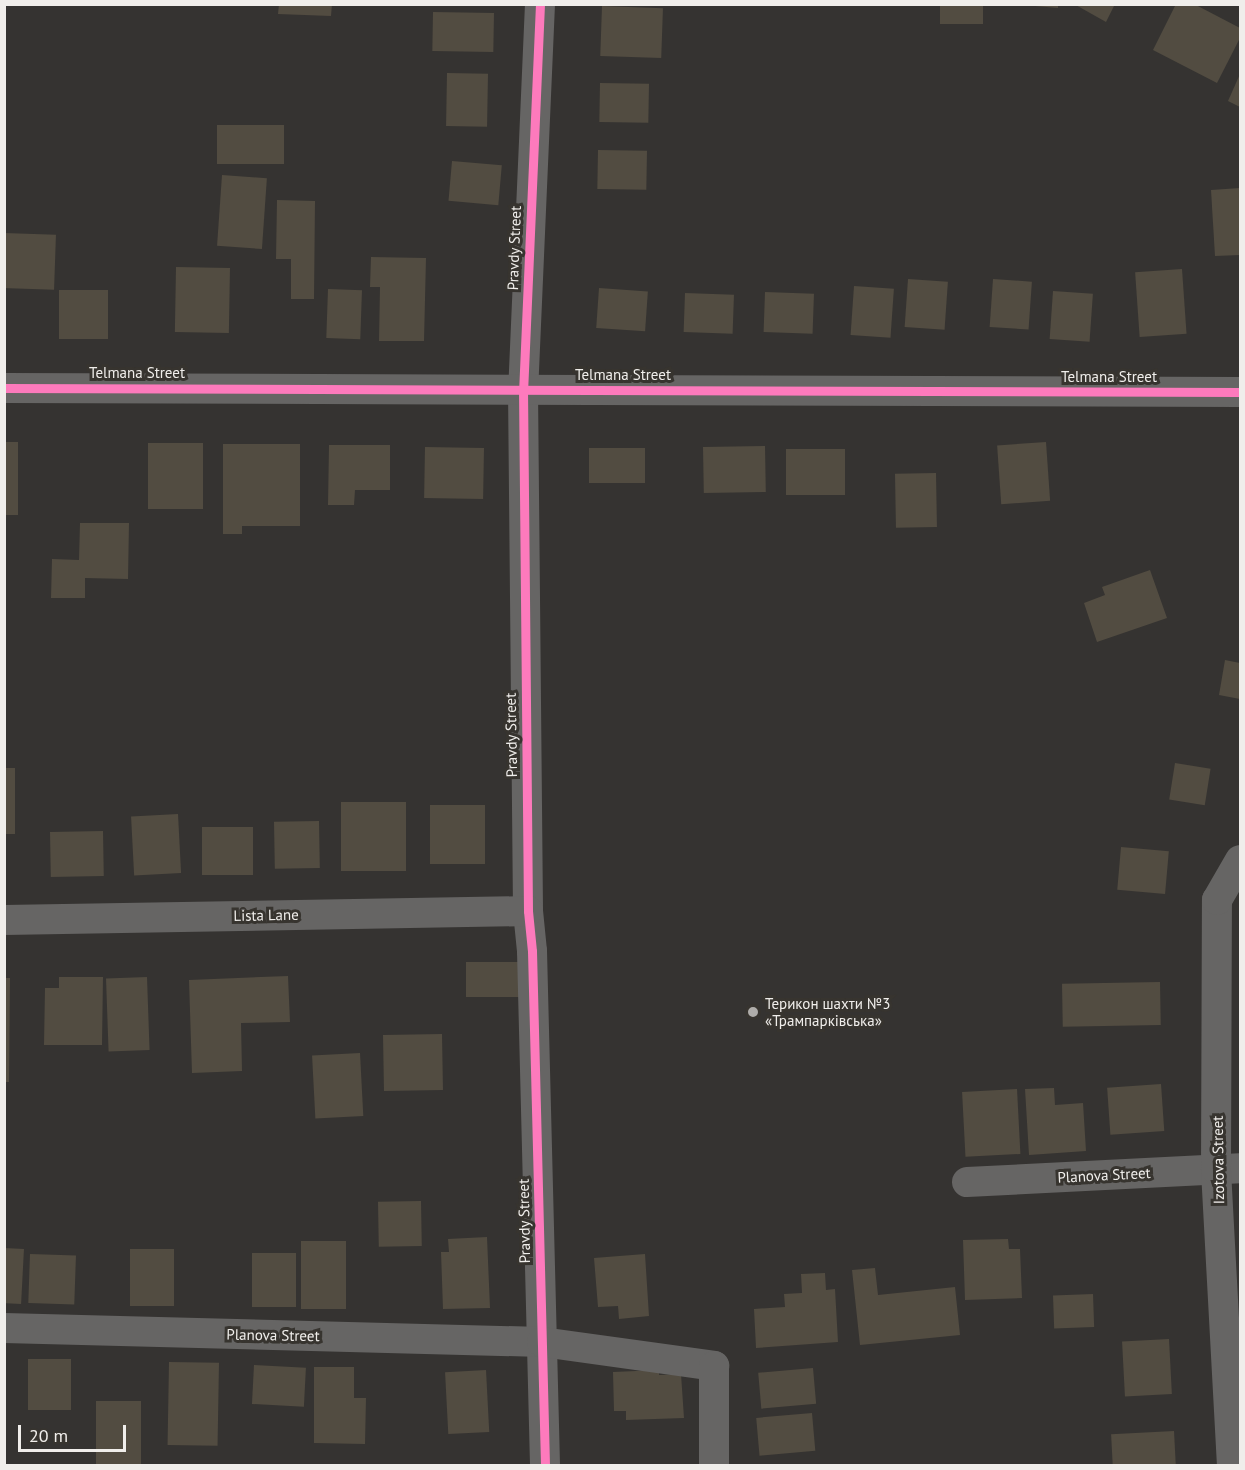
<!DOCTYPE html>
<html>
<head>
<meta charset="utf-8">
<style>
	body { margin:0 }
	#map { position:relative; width:1245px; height:1470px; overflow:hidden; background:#353331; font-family:"PT Sans",sans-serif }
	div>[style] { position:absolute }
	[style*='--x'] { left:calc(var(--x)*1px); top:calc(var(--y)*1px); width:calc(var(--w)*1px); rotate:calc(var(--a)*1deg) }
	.building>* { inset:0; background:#524c41; transform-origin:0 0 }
	.minor>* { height:30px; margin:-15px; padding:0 15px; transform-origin:15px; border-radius:15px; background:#666564 }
	.cycleway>* { height:9px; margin:-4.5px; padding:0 4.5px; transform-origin:4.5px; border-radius:4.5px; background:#fd7abc }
	.dots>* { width:16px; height:16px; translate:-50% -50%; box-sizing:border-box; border:3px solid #37342f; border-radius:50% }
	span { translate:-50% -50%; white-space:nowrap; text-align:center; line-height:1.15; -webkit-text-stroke:6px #37342f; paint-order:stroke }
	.street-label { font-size:15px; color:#f0eeeb }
	.poi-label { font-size:15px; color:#f0eeeb }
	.left { translate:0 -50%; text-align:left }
	.frame { position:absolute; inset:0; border:6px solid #f0eeeb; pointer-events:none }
	.scale { position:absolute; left:18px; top:1425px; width:108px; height:27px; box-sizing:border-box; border:3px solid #f0eeeb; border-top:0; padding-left:8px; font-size:18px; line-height:21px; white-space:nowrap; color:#f0eeeb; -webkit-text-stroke:4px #37342f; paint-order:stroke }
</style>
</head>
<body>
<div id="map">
	<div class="building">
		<div style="clip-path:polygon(279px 4px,332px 4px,331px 16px,278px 14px)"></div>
		<div style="left:940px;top:4px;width:43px;height:20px"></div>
		<div style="clip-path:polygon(1035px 4px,1058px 4px,1058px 8px,1035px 6px)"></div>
		<div style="clip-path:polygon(1074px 4px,1115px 4px,1106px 22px)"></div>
		<div style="clip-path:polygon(1176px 4px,1194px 4px,1240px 28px,1240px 38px,1217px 83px,1153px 50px)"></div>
		<div style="left:602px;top:6px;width:61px;height:50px;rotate:2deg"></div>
		<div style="left:433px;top:12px;width:61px;height:39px;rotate:1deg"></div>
		<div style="left:447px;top:73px;width:41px;height:53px;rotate:1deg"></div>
		<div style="clip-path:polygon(1240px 74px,1240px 107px,1228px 101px)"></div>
		<div style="left:600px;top:83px;width:49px;height:39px;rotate:1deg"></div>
		<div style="left:217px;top:125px;width:67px;height:39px"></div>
		<div style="left:598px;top:150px;width:49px;height:39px;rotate:1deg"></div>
		<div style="left:452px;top:161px;width:50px;height:40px;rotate:5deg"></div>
		<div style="left:222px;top:175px;width:45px;height:71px;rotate:4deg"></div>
		<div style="clip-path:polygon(1240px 188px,1240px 255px,1215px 256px,1211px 190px)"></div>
		<div style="clip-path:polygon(277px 200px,315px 201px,314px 299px,291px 299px,291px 259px,276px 259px)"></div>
		<div style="left:4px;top:233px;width:52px;height:55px;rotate:2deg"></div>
		<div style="clip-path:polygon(371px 257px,426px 258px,424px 341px,379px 341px,380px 287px,370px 287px)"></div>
		<div style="left:176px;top:267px;width:54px;height:65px;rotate:1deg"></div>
		<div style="left:1182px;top:269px;width:65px;height:47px;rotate:86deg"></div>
		<div style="left:908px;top:279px;width:40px;height:48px;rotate:4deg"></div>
		<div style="left:993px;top:279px;width:39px;height:48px;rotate:4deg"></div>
		<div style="left:854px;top:286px;width:40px;height:49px;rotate:4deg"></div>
		<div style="left:599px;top:288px;width:49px;height:40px;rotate:4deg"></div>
		<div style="left:328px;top:289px;width:34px;height:49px;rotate:2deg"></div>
		<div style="left:59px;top:290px;width:49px;height:49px"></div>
		<div style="left:1053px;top:291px;width:40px;height:48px;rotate:4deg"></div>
		<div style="left:765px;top:292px;width:49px;height:40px;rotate:2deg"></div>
		<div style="left:685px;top:293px;width:49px;height:39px;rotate:2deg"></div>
		<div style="left:4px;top:442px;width:14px;height:73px"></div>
		<div style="left:1046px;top:442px;width:59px;height:49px;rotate:86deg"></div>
		<div style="left:148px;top:443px;width:55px;height:66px"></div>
		<div style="clip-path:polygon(223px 444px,300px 444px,300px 526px,242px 526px,242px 534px,223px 534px)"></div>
		<div style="clip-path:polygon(329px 445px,390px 445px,390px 490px,355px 490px,354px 505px,328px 505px)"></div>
		<div style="left:765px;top:446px;width:46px;height:62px;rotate:89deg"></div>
		<div style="left:425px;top:447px;width:59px;height:51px;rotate:1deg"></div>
		<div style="left:589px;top:448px;width:56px;height:35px"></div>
		<div style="left:786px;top:449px;width:59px;height:46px"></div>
		<div style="left:936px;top:473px;width:54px;height:41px;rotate:89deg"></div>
		<div style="clip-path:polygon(80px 523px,129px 523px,128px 579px,85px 578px,85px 598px,51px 598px,52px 559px,79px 560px)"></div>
		<div style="clip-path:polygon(1150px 570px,1167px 618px,1097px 642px,1084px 603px,1105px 595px,1102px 587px)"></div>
		<div style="clip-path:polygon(1225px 660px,1240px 663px,1240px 699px,1219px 695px)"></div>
		<div style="left:1175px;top:763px;width:36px;height:37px;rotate:9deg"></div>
		<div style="left:4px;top:768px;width:11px;height:66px"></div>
		<div style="left:341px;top:802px;width:65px;height:69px"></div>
		<div style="left:430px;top:805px;width:55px;height:59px"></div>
		<div style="left:178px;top:814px;width:59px;height:47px;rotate:87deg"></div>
		<div style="left:319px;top:821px;width:47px;height:45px;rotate:89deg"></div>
		<div style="left:202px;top:827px;width:51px;height:48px"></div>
		<div style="left:103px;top:831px;width:45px;height:53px;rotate:89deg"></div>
		<div style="left:1121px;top:847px;width:48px;height:43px;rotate:5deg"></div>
		<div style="left:466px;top:962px;width:53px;height:35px"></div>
		<div style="clip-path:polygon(288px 976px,290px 1022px,241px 1023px,242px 1071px,192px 1073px,189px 980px)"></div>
		<div style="clip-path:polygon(59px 977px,103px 977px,102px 1045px,44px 1045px,45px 988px,59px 988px)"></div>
		<div style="left:147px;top:977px;width:73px;height:41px;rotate:88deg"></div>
		<div style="clip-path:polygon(4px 978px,10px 978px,9px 1082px,4px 1082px)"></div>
		<div style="left:1160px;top:982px;width:43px;height:98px;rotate:89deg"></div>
		<div style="left:442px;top:1034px;width:56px;height:59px;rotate:89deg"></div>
		<div style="left:360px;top:1053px;width:63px;height:48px;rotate:87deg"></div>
		<div style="left:1161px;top:1084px;width:47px;height:54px;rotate:86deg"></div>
		<div style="clip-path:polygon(1054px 1088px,1055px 1105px,1083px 1103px,1086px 1151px,1029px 1155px,1025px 1089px)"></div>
		<div style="left:1017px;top:1089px;width:65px;height:55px;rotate:87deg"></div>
		<div style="left:421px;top:1201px;width:45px;height:43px;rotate:89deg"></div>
		<div style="clip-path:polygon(487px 1237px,490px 1308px,443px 1309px,441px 1252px,449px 1252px,448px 1239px)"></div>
		<div style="clip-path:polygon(1008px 1239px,1009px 1249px,1020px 1249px,1022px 1298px,965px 1300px,963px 1240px)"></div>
		<div style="left:301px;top:1241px;width:45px;height:68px"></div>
		<div style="left:4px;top:1248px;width:20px;height:55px;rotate:3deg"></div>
		<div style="left:174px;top:1249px;width:57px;height:44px;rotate:90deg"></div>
		<div style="left:252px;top:1253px;width:44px;height:54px"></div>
		<div style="left:30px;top:1254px;width:46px;height:49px;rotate:2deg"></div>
		<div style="clip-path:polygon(645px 1254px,649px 1316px,619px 1319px,618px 1306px,598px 1307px,594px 1258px)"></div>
		<div style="clip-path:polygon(875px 1268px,878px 1295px,955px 1287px,960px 1335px,860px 1345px,852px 1270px)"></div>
		<div style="clip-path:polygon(825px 1273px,826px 1290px,835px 1289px,838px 1342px,756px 1348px,754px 1309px,785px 1307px,784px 1294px,802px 1293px,801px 1274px)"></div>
		<div style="left:1093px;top:1294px;width:33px;height:40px;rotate:88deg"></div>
		<div style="left:1169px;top:1339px;width:55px;height:47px;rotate:87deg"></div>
		<div style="left:28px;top:1359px;width:43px;height:51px"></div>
		<div style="left:169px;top:1362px;width:50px;height:83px;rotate:1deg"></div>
		<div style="left:254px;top:1365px;width:52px;height:39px;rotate:3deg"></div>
		<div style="clip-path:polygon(314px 1367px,354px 1367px,354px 1398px,366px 1398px,365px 1444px,314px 1443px)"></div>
		<div style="left:813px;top:1368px;width:36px;height:55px;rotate:85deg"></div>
		<div style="left:486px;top:1370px;width:62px;height:41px;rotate:87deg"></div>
		<div style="clip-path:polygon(659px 1370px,659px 1375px,681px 1374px,684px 1418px,626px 1420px,626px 1411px,614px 1411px,613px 1372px)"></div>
		<div style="left:96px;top:1401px;width:45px;height:65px"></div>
		<div style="left:812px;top:1413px;width:38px;height:56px;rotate:85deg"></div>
		<div style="left:1174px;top:1431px;width:35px;height:63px;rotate:87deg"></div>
	</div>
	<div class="minor">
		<div style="--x:540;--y:4;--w:385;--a:92.5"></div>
		<div style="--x:523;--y:389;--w:522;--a:89.45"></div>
		<div style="--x:528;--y:911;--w:40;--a:84.3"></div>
		<div style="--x:532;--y:951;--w:515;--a:88.55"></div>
		<div style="--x:4;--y:388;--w:1236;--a:0.19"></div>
		<div style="--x:4;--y:920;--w:524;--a:-0.98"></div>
		<div style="--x:967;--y:1182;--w:273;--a:-2.9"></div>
		<div style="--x:4;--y:1328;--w:538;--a:1.49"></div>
		<div style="--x:542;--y:1342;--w:174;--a:7.9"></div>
		<div style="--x:714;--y:1366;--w:100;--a:90"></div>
		<div style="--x:1232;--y:1466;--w:297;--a:-93.1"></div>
		<div style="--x:1216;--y:1169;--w:269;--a:-89.8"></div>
		<div style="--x:1217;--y:900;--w:46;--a:-60.1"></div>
	</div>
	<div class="cycleway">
		<div style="--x:540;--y:4;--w:385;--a:92.5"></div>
		<div style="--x:523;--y:389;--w:522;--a:89.45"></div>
		<div style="--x:528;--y:911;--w:40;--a:84.3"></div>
		<div style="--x:532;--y:951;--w:515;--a:88.55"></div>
		<div style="--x:4;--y:388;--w:1236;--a:0.19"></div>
	</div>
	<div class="dots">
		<div style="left:753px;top:1012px;background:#afadaa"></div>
	</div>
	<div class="street-label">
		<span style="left:514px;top:248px;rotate:-88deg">Pravdy Street</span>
		<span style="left:137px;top:373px">Telmana Street</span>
		<span style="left:623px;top:375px">Telmana Street</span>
		<span style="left:1109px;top:377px">Telmana Street</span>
		<span style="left:511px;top:735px;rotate:-91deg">Pravdy Street</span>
		<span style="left:266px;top:915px;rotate:-1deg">Lista Lane</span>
		<span style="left:1218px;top:1160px;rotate:-91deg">Izotova Street</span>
		<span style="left:1104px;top:1175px;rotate:-3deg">Planova Street</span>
		<span style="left:524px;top:1221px;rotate:-91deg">Pravdy Street</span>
		<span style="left:273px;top:1335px;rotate:1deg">Planova Street</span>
	</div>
	<div class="poi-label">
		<span class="left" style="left:765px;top:1012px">Терикон шахти №3<br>«Трампарківська»</span>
	</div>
	<div class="frame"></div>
	<div class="scale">20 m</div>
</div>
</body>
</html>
